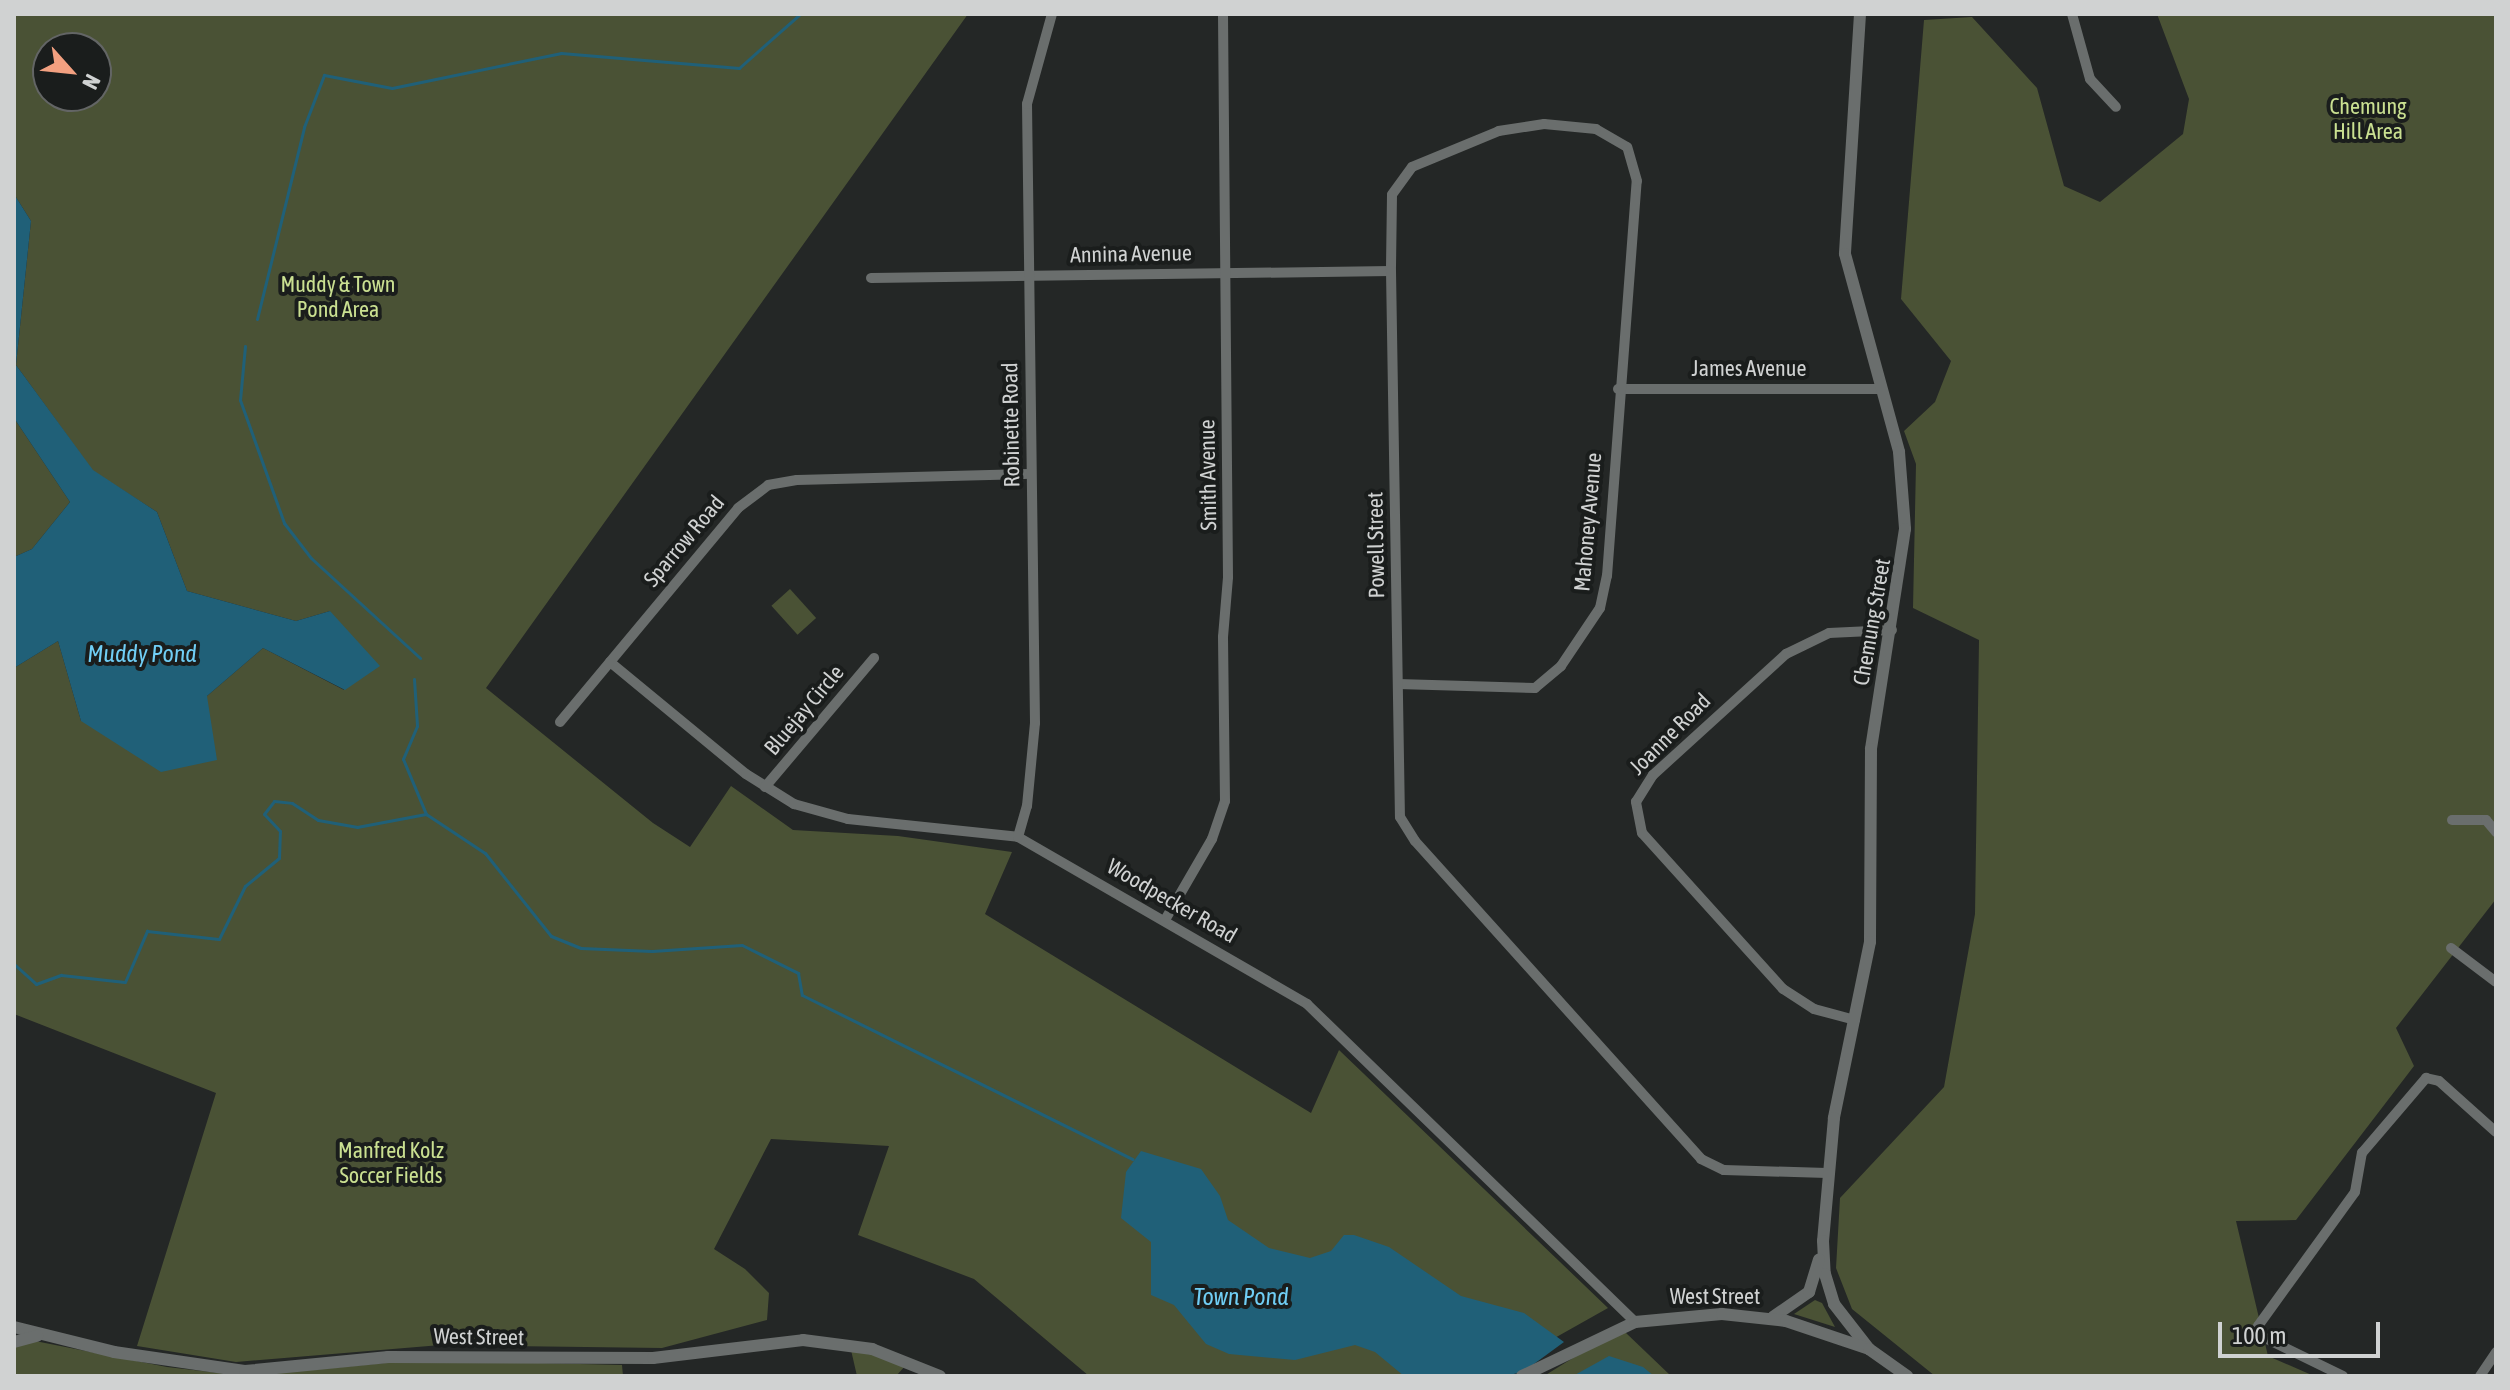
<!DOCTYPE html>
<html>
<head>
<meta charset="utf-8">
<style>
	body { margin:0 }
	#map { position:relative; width:2510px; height:1390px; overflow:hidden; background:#242726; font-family:"Asap Condensed",sans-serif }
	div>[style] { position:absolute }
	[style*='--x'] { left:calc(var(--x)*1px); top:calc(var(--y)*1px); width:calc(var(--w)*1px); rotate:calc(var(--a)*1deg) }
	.green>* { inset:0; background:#4a5235; transform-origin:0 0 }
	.water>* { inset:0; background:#206078 }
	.stream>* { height:3px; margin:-1.5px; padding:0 1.5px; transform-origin:1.5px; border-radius:1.5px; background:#206078 }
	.minor>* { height:10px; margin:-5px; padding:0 5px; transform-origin:5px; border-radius:5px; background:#6a6e6d }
	.tertiary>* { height:12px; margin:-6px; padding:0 6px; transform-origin:6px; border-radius:6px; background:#6a6e6d }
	span { translate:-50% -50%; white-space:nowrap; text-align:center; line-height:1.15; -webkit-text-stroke:8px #1a1d1c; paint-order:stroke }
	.park-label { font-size:22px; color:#cae091 }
	.street-label { font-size:22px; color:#d0d2d2 }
	.water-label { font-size:24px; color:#70cef5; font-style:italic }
	.frame { position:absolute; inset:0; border:16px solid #d0d2d2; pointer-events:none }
	.north { position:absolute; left:32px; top:32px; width:80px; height:80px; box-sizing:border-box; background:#1a1d1c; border:2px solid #636565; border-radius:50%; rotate:117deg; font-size:22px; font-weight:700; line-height:32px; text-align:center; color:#d0d2d2 }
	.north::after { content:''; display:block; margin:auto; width:28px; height:36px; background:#f2a080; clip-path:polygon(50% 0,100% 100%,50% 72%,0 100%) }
	.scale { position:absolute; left:2218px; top:1322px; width:162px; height:36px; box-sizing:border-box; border:4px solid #d0d2d2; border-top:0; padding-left:10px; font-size:24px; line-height:28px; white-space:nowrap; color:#d0d2d2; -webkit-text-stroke:6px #1a1d1c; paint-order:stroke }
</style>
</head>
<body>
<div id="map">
	<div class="green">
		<div style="clip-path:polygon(evenodd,14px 14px,968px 14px,486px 688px,653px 823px,690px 847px,731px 786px,793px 830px,898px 836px,1012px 852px,985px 914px,1311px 1113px,1339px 1050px,1608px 1308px,1487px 1376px,1089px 1376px,974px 1279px,858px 1235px,889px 1146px,771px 1139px,714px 1249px,745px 1269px,769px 1293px,767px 1320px,662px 1348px,441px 1345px,236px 1362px,137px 1346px,216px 1093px,14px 1014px,14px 668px,58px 641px,81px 721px,207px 696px,263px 648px,344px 690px,330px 611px,296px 621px,187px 591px,157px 512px,93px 471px,16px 365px,31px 221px,14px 194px,14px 14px,48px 48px,96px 48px,96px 96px,48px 96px,48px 48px)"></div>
		<div style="clip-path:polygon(2157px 14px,2496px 14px,2496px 899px,2396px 1028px,2414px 1066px,2296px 1220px,2236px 1221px,2268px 1356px,2314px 1376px,1935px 1376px,1852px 1309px,1836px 1268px,1840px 1198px,1944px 1087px,1975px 914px,1979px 640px,1913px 608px,1916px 464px,1904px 431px,1935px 402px,1951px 361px,1901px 299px,1924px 20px,1972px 17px,2037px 88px,2064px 186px,2100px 202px,2183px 134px,2189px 99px)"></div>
		<div style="clip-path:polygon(14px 418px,70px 502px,32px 549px,14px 557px)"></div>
		<div style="left:790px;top:589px;width:39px;height:25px;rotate:48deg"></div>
		<div style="clip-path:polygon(1815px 1300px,1822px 1303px,1835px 1327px,1794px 1314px)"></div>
		<div style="clip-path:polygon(1625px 1332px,1671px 1376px,1544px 1376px,1581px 1353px)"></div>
		<div style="clip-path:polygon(35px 1341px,167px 1367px,246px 1376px,14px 1376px,14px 1347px)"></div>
		<div style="clip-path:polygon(851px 1350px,871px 1354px,906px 1365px,896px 1376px,857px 1376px)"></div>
		<div style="clip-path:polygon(417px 1360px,622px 1365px,623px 1376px,247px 1376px)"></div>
	</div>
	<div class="water">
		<div style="clip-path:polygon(14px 194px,31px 221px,16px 365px,93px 470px,157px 512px,187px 591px,296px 621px,330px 611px,380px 666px,345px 690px,263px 648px,207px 696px,217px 760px,161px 772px,81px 721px,58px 641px,14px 668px,14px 557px,32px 549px,70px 502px,14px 418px)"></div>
		<div style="clip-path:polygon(1141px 1151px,1201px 1169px,1220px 1196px,1228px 1220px,1269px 1248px,1310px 1258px,1331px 1251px,1344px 1235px,1354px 1235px,1389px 1247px,1461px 1296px,1524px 1313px,1564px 1342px,1523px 1372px,1504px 1376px,1404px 1376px,1375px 1352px,1355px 1345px,1295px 1360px,1229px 1354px,1206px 1344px,1174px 1305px,1151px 1295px,1151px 1242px,1121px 1218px,1126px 1172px)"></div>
		<div style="clip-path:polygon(1609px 1356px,1643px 1367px,1654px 1376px,1573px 1376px)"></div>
	</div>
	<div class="stream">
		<div style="--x:257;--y:319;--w:198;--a:-76.2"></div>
		<div style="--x:304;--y:127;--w:56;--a:-69"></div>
		<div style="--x:324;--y:75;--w:69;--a:10.8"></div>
		<div style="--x:392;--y:88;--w:173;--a:-11.7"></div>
		<div style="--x:561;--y:53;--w:179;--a:4.8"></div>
		<div style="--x:739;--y:68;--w:81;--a:-41.5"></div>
		<div style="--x:245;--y:346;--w:54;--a:95.3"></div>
		<div style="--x:240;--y:400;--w:131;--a:70.3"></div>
		<div style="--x:284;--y:523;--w:44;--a:52.4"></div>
		<div style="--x:311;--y:558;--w:148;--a:42.5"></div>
		<div style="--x:414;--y:679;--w:47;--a:86.3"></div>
		<div style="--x:417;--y:726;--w:36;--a:113"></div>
		<div style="--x:403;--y:759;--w:60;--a:67.3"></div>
		<div style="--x:426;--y:814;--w:71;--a:33.5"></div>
		<div style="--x:485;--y:853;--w:106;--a:51.5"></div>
		<div style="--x:551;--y:936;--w:32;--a:22"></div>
		<div style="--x:581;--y:948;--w:71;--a:2.4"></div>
		<div style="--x:652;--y:951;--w:90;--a:-3.8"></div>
		<div style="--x:742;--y:945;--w:63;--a:26.6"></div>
		<div style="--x:798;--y:973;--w:22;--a:80"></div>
		<div style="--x:802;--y:995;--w:369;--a:26.4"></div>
		<div style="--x:14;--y:964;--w:30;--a:42"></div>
		<div style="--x:36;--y:984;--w:27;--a:-20"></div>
		<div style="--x:61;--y:975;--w:64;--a:6.2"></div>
		<div style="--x:125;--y:982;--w:56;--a:-66.7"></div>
		<div style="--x:147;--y:931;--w:72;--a:6.3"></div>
		<div style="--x:219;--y:939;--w:59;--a:-63.9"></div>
		<div style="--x:245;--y:886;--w:44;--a:-39.5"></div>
		<div style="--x:279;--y:858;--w:27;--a:-88"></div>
		<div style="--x:280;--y:831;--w:23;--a:-133"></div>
		<div style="--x:264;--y:814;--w:16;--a:-52"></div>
		<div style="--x:274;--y:801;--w:18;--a:6"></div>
		<div style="--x:292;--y:803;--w:31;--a:33"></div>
		<div style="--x:318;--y:820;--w:40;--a:10"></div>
		<div style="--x:357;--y:827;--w:70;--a:-10.7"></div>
	</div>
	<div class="minor">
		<div style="--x:2072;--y:14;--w:67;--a:74.5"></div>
		<div style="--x:2090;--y:79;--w:38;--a:47"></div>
		<div style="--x:871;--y:278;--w:520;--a:-0.77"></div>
		<div style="--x:1618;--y:389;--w:263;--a:0"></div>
		<div style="--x:610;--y:662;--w:176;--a:39.5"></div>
		<div style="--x:746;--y:774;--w:57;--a:32"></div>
		<div style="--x:794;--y:804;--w:56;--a:15.5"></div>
		<div style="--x:848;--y:819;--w:171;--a:6"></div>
		<div style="--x:1018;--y:837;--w:334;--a:30"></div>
		<div style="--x:1307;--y:1004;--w:457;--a:44.1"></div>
		<div style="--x:1398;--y:684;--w:137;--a:1.7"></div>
		<div style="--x:1535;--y:688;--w:34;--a:-40"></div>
		<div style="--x:1561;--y:666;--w:70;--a:-56.1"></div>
		<div style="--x:1600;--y:608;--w:33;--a:-78"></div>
		<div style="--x:1607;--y:576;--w:396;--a:-85.7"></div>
		<div style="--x:1637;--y:181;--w:35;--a:-106"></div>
		<div style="--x:1627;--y:147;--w:36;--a:-150"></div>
		<div style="--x:1596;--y:129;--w:52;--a:-174.5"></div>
		<div style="--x:1544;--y:124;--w:46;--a:171.2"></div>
		<div style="--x:1499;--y:131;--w:94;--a:157.5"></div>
		<div style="--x:1412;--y:167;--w:34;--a:126"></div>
		<div style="--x:1392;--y:195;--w:76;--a:90.8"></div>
		<div style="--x:1391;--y:271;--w:546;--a:89.06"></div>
		<div style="--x:1400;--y:817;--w:28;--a:58"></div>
		<div style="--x:1415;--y:841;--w:428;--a:48"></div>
		<div style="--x:1701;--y:1159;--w:25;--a:26"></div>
		<div style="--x:1724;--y:1170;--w:103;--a:1.7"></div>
		<div style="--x:560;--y:722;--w:278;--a:-50.2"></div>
		<div style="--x:738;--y:508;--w:38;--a:-37"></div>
		<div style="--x:768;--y:485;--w:29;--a:-10"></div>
		<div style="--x:797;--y:480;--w:234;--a:-1.5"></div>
		<div style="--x:765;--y:787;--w:169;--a:-49.8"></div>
		<div style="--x:2452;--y:820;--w:34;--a:0"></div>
		<div style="--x:2486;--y:820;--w:16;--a:50"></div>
		<div style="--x:1018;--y:837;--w:32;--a:-74"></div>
		<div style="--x:1027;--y:806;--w:83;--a:-84.5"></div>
		<div style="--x:1035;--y:723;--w:619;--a:-90.74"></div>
		<div style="--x:1027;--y:104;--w:93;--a:-74.5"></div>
		<div style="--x:1165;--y:920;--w:94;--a:-59.9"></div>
		<div style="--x:1212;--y:839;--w:40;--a:-71.1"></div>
		<div style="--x:1225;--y:801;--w:164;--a:-90.7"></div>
		<div style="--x:1223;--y:637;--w:60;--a:-85.2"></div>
		<div style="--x:1228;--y:577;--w:563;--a:-90.51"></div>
		<div style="--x:2451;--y:948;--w:56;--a:37.1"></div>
		<div style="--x:1855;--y:1020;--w:42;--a:-165"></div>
		<div style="--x:1814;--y:1009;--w:37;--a:-147"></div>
		<div style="--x:1783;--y:989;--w:210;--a:-132.1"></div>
		<div style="--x:1642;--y:833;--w:32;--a:-101"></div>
		<div style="--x:1636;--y:802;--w:32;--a:-58"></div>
		<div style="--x:1653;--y:775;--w:180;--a:-42.3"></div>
		<div style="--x:1786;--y:654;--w:48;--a:-26"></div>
		<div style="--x:1829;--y:633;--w:63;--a:-2.7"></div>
		<div style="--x:2343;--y:1376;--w:89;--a:-154"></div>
		<div style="--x:2263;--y:1337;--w:12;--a:-114"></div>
		<div style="--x:2258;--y:1326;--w:165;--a:-54.1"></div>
		<div style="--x:2355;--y:1192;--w:40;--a:-80"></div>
		<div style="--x:2362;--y:1153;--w:99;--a:-49.5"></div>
		<div style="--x:2426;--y:1078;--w:13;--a:13"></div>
		<div style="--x:2439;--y:1081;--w:76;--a:41.8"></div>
		<div style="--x:2480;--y:1376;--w:29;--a:-56"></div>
	</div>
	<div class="tertiary">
		<div style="--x:1860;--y:14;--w:240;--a:93.6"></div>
		<div style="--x:1845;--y:254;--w:205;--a:74.7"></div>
		<div style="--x:1899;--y:452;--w:77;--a:85.5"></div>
		<div style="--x:1905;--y:529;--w:223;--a:98.8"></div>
		<div style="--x:1871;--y:749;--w:193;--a:90.3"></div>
		<div style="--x:1870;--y:942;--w:180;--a:101.6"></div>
		<div style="--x:1834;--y:1118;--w:123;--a:95.1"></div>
		<div style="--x:1823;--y:1241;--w:33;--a:87"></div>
		<div style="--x:1825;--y:1274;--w:31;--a:73"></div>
		<div style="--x:1834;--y:1304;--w:57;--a:52.1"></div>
		<div style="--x:1773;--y:1317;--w:44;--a:-34.8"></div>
		<div style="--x:1809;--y:1292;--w:34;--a:-73"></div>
		<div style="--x:14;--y:1327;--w:103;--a:14"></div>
		<div style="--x:114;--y:1352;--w:132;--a:8.3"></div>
		<div style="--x:245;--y:1371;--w:144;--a:-5.6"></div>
		<div style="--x:388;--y:1357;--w:265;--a:0.2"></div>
		<div style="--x:653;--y:1358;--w:151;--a:-6.8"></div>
		<div style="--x:803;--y:1340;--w:70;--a:7.4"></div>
		<div style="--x:872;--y:1349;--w:73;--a:21.7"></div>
		<div style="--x:14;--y:1342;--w:24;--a:-15"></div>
		<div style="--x:1522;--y:1376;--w:125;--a:-25.5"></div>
		<div style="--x:1635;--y:1322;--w:87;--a:-5.3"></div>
		<div style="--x:1722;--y:1314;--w:64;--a:6.2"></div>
		<div style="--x:1786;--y:1321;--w:88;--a:18.6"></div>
		<div style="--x:1869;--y:1349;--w:47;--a:35.4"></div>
	</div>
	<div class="park-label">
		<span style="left:2368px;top:119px">Chemung<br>Hill Area</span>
		<span style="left:338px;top:297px">Muddy &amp; Town<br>Pond Area</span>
		<span style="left:391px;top:1163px">Manfred Kolz<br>Soccer Fields</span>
	</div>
	<div class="street-label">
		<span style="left:1131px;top:254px;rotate:-1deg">Annina Avenue</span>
		<span style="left:1749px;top:369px">James Avenue</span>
		<span style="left:1011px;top:425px;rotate:-91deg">Robinette Road</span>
		<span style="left:1208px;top:475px;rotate:-91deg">Smith Avenue</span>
		<span style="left:1588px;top:522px;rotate:-85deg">Mahoney Avenue</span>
		<span style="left:684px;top:541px;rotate:-50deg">Sparrow Road</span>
		<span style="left:1376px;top:545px;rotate:-91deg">Powell Street</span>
		<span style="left:1872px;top:622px;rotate:-80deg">Chemung Street</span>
		<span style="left:804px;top:710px;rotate:-50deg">Bluejay Circle</span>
		<span style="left:1670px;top:734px;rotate:-45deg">Joanne Road</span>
		<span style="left:1172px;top:901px;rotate:30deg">Woodpecker Road</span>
		<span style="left:1715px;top:1297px">West Street</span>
		<span style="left:479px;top:1337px;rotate:1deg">West Street</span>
	</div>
	<div class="water-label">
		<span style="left:142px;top:654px">Muddy Pond</span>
		<span style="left:1241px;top:1297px">Town Pond</span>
	</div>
	<div class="frame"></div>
	<div class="north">N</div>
	<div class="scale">100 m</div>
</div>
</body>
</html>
